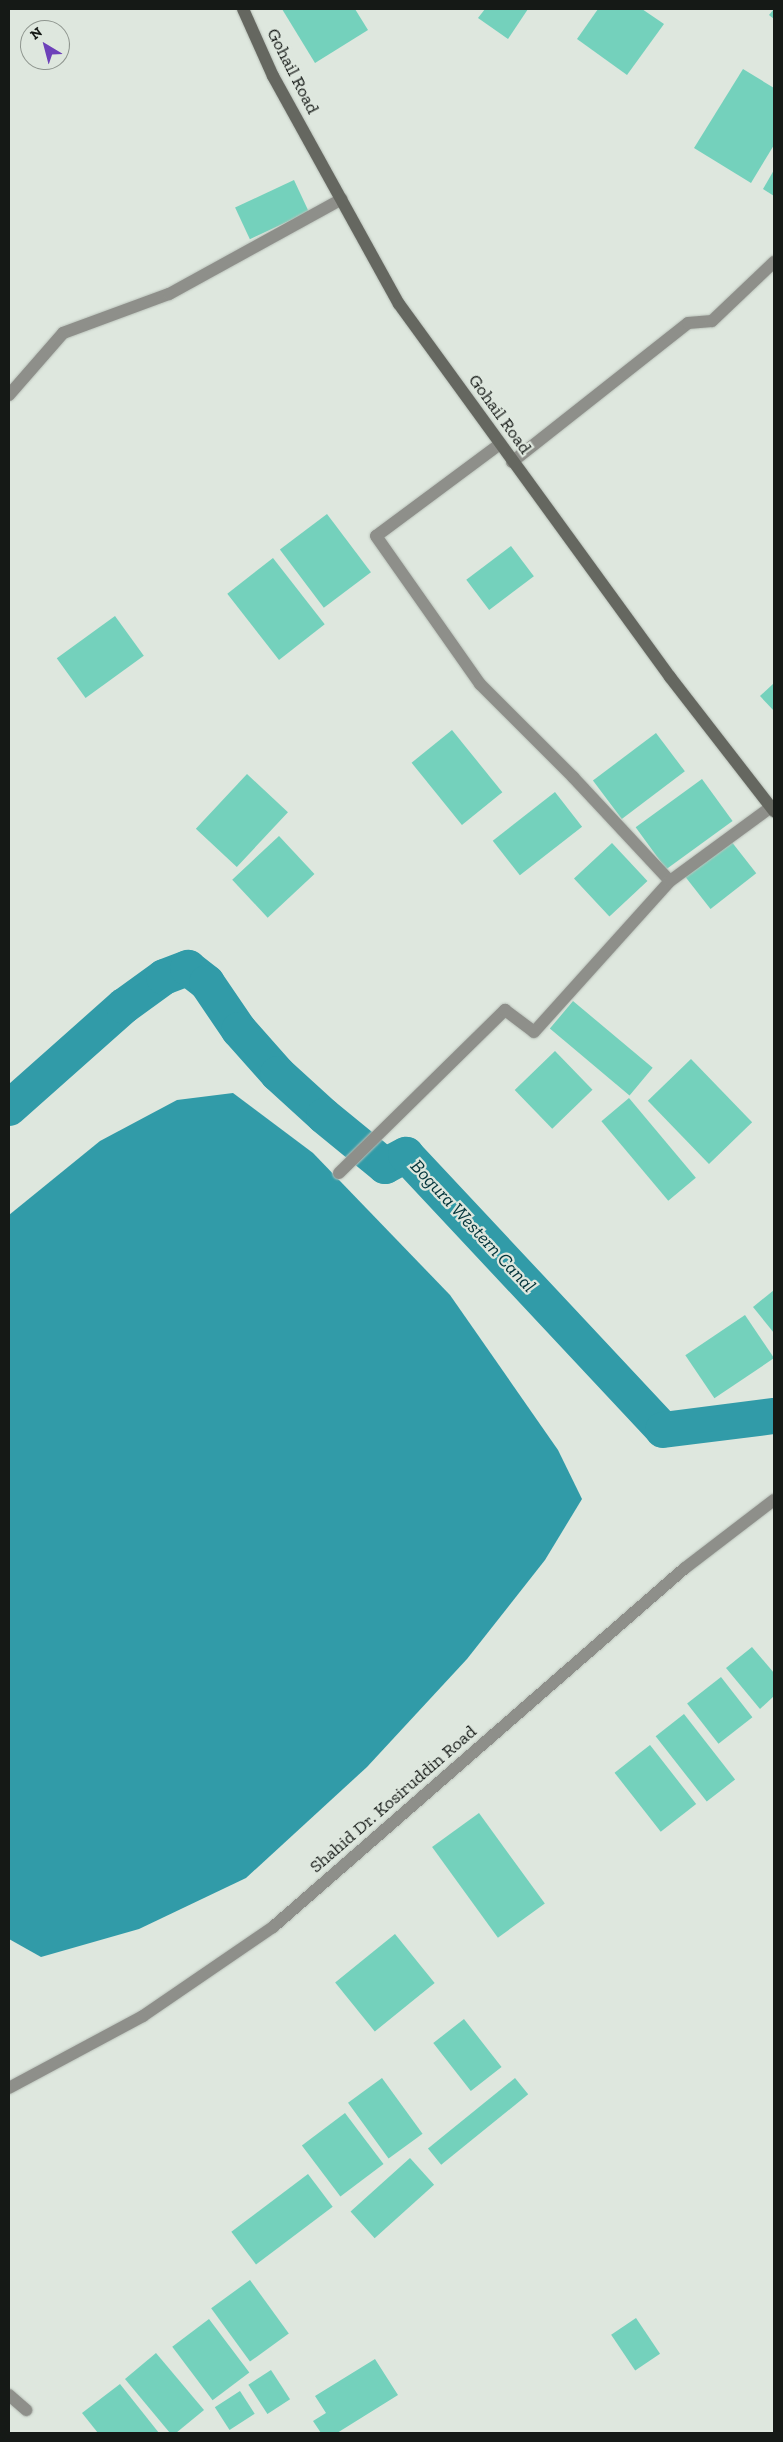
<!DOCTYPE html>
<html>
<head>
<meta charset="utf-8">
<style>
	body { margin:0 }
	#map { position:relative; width:783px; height:2442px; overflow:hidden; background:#dee7de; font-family:"Zilla Slab",serif }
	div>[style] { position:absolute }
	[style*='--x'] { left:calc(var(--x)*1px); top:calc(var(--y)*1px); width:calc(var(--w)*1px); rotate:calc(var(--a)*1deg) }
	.water>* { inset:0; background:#319ba8 }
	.canal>* { height:36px; margin:-18px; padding:0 18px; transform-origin:18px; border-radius:18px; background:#319ba8 }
	.building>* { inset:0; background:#74d1bc; transform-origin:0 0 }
	.roads { filter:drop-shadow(0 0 1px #bac2ba) drop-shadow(0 0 1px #bac2ba) }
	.service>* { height:12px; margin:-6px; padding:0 6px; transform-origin:6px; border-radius:6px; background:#8e8f8a }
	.minor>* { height:12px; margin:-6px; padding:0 6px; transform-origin:6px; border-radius:6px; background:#8e8f8a }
	.tertiary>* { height:12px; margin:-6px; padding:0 6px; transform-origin:6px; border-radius:6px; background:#8e8f8a }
	.secondary>* { height:12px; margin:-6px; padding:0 6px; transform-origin:6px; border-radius:6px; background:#656760 }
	span { translate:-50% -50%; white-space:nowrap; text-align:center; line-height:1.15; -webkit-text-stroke:4.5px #dee7de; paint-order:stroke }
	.street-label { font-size:18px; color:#151916 }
	.water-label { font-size:19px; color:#02343a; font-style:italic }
	.frame { position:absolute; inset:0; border:10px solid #151916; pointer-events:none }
	.north { position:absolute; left:20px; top:20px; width:50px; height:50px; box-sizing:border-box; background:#dee7de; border:1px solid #8e958e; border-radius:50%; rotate:323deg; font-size:14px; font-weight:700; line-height:20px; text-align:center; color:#151916 }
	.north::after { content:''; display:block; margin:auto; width:18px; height:22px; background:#6d41b9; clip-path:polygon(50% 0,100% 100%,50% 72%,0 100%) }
</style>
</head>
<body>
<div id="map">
	<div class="water">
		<div style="clip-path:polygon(233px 1093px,313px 1153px,450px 1295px,558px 1450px,582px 1499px,545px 1560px,467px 1659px,367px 1767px,246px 1878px,139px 1929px,41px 1957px,9px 1939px,9px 1215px,100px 1141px,177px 1100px)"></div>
	</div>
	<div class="canal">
		<div style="--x:9;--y:1108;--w:154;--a:-41.6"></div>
		<div style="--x:124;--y:1006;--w:49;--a:-35.9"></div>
		<div style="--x:164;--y:977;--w:26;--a:-21"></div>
		<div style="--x:188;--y:968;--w:24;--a:38"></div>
		<div style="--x:207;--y:983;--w:57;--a:55.8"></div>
		<div style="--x:239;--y:1030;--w:59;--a:48.4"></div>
		<div style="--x:278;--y:1074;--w:62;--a:42.4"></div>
		<div style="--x:324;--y:1116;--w:79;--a:39.3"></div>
		<div style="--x:385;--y:1166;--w:24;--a:-28"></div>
		<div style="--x:406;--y:1155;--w:376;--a:46.9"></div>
		<div style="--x:663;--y:1430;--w:112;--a:-7.2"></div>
	</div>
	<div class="building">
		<div style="clip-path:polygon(282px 9px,355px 9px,368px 30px,315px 63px)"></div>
		<div style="clip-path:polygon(485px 9px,528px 9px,508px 39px,478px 18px)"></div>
		<div style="clip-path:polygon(598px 9px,642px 9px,664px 24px,627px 75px,577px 39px)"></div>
		<div style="clip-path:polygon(774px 9px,774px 19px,769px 15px)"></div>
		<div style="clip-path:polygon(743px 69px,774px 88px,774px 145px,751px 183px,694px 148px)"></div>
		<div style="clip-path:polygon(774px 170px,774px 196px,763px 189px)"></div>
		<div style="left:294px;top:180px;width:35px;height:65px;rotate:65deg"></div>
		<div style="left:327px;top:514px;width:73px;height:59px;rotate:53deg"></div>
		<div style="left:511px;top:546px;width:38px;height:56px;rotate:53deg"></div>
		<div style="left:273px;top:558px;width:84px;height:58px;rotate:52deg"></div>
		<div style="left:115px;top:616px;width:49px;height:72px;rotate:54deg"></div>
		<div style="clip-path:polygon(774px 683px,774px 711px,760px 696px)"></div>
		<div style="left:452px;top:730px;width:80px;height:52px;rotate:51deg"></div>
		<div style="left:656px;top:733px;width:48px;height:79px;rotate:53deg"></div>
		<div style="left:247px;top:774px;width:56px;height:75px;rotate:43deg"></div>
		<div style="left:702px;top:779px;width:52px;height:82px;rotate:54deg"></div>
		<div style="left:555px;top:792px;width:44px;height:79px;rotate:52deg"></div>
		<div style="left:279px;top:836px;width:52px;height:64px;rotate:47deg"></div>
		<div style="left:731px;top:841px;width:41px;height:58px;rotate:52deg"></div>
		<div style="left:612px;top:843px;width:52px;height:52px;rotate:47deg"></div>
		<div style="left:573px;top:1001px;width:104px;height:36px;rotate:40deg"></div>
		<div style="left:555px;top:1051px;width:54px;height:56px;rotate:46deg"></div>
		<div style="left:691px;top:1059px;width:88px;height:60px;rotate:46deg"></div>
		<div style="left:629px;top:1098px;width:104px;height:36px;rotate:50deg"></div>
		<div style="clip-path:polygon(774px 1290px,774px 1333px,753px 1307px)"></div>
		<div style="left:745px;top:1315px;width:52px;height:72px;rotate:56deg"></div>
		<div style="clip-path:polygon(752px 1647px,774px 1673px,774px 1696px,760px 1709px,726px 1668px)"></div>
		<div style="left:721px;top:1677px;width:51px;height:43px;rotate:52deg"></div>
		<div style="left:684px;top:1714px;width:83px;height:36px;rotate:52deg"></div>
		<div style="left:650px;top:1745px;width:75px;height:45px;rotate:52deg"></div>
		<div style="left:479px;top:1813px;width:112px;height:58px;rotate:54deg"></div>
		<div style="left:395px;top:1934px;width:63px;height:77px;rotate:51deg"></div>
		<div style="left:464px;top:2019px;width:61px;height:39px;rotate:52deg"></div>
		<div style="left:382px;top:2078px;width:69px;height:42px;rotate:54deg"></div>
		<div style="left:515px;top:2078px;width:21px;height:112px;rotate:51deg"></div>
		<div style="left:345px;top:2113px;width:64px;height:54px;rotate:53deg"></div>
		<div style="left:410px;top:2158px;width:36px;height:80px;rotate:48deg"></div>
		<div style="left:308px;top:2174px;width:41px;height:96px;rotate:53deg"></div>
		<div style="left:250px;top:2280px;width:66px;height:48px;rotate:54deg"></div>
		<div style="left:636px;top:2318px;width:43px;height:30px;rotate:56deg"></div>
		<div style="left:209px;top:2319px;width:67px;height:46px;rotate:53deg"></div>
		<div style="clip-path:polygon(156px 2353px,204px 2410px,176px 2433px,170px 2433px,125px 2379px)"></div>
		<div style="clip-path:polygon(375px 2359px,398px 2395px,337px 2433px,321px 2433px,313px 2421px,326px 2413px,315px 2396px)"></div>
		<div style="left:271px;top:2370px;width:35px;height:27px;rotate:57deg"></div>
		<div style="clip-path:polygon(120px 2384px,159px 2433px,98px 2433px,82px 2413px)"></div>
		<div style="left:240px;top:2391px;width:27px;height:30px;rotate:57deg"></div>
	</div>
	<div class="roads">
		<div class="service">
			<div style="--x:500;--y:444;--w:154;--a:143.4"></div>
			<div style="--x:376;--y:536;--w:181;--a:54.9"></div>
			<div style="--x:480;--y:684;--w:132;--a:45"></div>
			<div style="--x:573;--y:777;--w:142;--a:47"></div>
			<div style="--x:512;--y:462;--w:224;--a:-38.3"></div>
			<div style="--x:688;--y:323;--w:24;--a:-5"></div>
			<div style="--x:712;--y:321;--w:86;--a:-43.6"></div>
			<div style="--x:339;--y:1173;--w:233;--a:-44.5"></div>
			<div style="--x:505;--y:1010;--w:36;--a:37"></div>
			<div style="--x:534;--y:1032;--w:203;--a:-48"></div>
			<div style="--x:670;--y:881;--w:125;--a:-36.2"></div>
		</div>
		<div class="minor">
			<div style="--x:9;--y:395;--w:82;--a:-48.9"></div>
			<div style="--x:63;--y:333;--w:113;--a:-20.2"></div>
			<div style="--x:169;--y:294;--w:197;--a:-28.8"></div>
			<div style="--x:9;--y:2395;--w:23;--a:41"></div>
		</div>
		<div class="tertiary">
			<div style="--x:9;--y:2088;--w:152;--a:-28.2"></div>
			<div style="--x:143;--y:2016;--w:158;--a:-34.4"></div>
			<div style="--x:273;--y:1927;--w:546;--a:-41.07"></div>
			<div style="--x:685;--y:1568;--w:112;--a:-37.4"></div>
		</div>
		<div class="secondary">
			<div style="--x:243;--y:9;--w:73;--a:65.9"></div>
			<div style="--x:273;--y:76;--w:260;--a:61.1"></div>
			<div style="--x:399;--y:304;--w:461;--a:54"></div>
			<div style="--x:670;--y:677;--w:170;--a:52.2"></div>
		</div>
	</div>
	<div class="street-label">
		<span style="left:293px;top:71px;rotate:63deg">Gohail Road</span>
		<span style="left:500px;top:414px;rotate:54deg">Gohail Road</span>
		<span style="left:393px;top:1799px;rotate:-41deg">Shahid Dr. Kosiruddin Road</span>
	</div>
	<div class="water-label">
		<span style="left:473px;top:1226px;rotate:47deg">Bogura Western Canal</span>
	</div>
	<div class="frame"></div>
	<div class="north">N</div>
</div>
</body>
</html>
